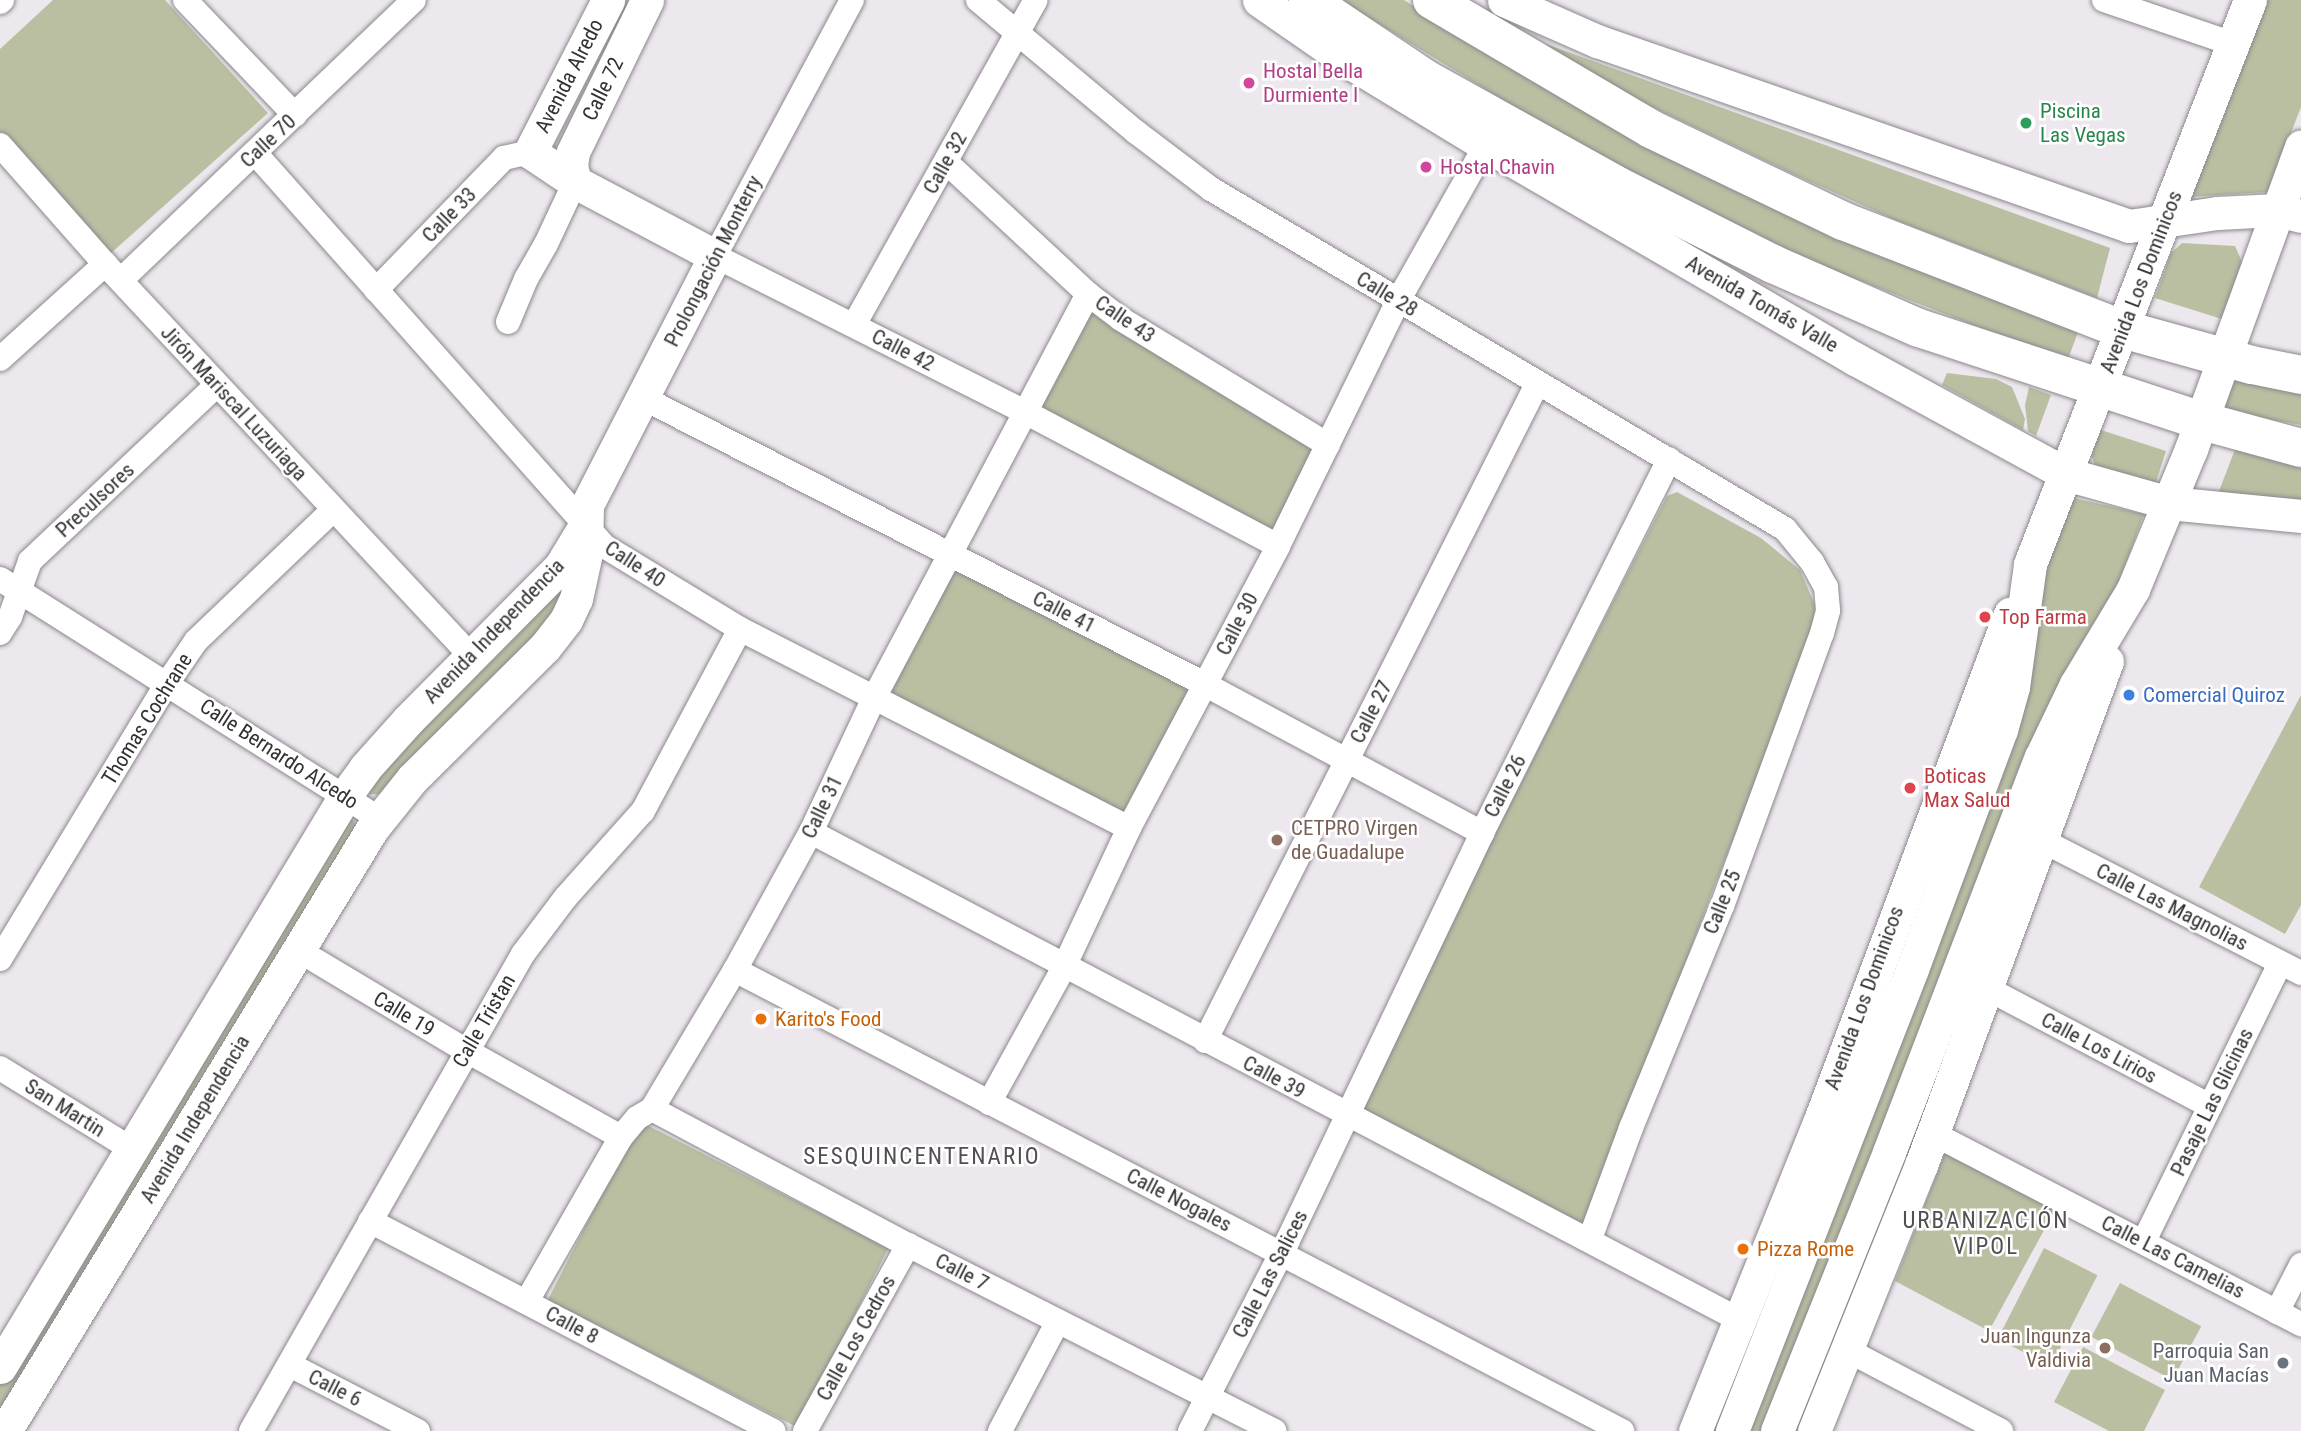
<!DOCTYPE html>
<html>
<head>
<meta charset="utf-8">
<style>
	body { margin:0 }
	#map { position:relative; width:2301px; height:1431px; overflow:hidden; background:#ede8ee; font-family:"Roboto Condensed",sans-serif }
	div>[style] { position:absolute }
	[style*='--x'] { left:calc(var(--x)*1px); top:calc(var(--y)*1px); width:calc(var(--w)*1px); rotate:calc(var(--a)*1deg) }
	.green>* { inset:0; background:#babfa2; transform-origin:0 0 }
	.roads { filter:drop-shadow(0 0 2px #8c878d) drop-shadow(0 0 2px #8c878d) }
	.street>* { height:24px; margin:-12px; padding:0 12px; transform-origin:12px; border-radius:12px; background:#fff }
	.secondary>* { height:33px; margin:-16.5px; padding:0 16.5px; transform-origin:16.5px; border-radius:16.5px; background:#fff }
	.primary>* { height:38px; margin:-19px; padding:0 19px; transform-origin:19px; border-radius:19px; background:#fff }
	.dots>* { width:19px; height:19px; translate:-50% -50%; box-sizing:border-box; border:4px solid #fff; border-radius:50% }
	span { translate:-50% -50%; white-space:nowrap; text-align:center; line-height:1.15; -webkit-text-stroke:5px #fff; paint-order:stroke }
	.hotel-label { font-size:21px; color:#b23c85 }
	.left { translate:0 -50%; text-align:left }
	.street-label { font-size:21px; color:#323133 }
	.leisure-label { font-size:21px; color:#27864d }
	.health-label { font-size:21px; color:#be3a42 }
	.shop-label { font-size:21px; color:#366cbe }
	.education-label { font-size:21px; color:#785e54 }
	.right { translate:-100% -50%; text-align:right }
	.food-label { font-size:21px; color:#c56008 }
	.worship-label { font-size:21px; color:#5b616d }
	.neighbourhood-label { font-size:23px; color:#524e53; letter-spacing:2px }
</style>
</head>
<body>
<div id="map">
	<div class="green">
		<div style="clip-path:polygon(53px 0,165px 0,268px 113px,110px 254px,0 134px,0 49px)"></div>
		<div style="clip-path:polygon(1340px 0,1404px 0,1512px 69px,2078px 332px,2067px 362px,1805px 259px,1656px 187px,1516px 108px)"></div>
		<div style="clip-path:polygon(2264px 0,2301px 0,2301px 107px,2268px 192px,2188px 197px)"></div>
		<div style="clip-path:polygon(1543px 43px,2110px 248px,2097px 298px,1898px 221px,1793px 174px,1625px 94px)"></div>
		<div style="clip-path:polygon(2182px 243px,2235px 246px,2242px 262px,2225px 320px,2155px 298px,2171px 253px)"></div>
		<div style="clip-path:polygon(1096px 311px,1319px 450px,1276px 538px,1035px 413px,1087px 313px)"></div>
		<div style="clip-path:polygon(1947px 373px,1996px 379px,2012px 387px,2025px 419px,2023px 430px,1942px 385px)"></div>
		<div style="clip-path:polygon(2234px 380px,2301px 393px,2301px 425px,2224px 411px)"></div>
		<div style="clip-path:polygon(2029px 387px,2051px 395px,2036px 436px,2028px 431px,2025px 405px)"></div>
		<div style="clip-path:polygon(2101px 430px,2166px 451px,2156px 482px,2144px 487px,2095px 466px,2090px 451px)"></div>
		<div style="clip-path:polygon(2237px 444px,2301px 464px,2301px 507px,2216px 499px)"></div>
		<div style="clip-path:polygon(1677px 492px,1761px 538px,1800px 570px,1815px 605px,1813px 639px,1714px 887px,1588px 1221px,1578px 1224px,1363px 1114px,1359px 1101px,1667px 496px)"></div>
		<div style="clip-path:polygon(2069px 497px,2144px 514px,2116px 590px,1764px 1431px,1741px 1431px)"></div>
		<div style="clip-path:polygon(956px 566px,1188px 681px,1195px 694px,1129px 814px,1114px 816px,888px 696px)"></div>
		<div style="clip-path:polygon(563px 584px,554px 619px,382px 795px,370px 794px,365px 788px,371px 773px)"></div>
		<div style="clip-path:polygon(2301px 695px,2301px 905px,2285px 934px,2199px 887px)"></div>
		<div style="clip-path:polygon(350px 817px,357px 826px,0 1422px,0 1382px)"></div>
		<div style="left:639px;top:1121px;width:280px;height:201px;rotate:27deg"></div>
		<div style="clip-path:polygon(1945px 1153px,2055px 1210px,1989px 1331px,1895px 1281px)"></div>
		<div style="left:2044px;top:1248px;width:60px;height:102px;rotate:27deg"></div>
		<div style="left:2120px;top:1283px;width:92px;height:61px;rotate:28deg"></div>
		<div style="clip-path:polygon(2083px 1347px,2165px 1390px,2144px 1431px,2109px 1431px,2054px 1402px)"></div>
	</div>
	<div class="roads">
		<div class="street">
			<div style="--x:185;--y:0;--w:159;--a:46.3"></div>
			<div style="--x:852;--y:0;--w:290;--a:118.2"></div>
			<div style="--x:715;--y:256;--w:349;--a:26.7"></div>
			<div style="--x:1027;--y:413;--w:284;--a:27.9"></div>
			<div style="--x:978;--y:0;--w:206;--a:39.9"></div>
			<div style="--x:1136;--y:132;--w:94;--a:37.2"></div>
			<div style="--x:1211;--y:189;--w:667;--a:30.64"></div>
			<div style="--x:1785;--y:529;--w:43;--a:50.7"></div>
			<div style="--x:1812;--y:562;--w:29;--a:61"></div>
			<div style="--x:1826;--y:587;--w:24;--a:85"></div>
			<div style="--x:1828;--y:611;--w:23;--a:105"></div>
			<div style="--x:1822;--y:633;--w:291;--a:110.1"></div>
			<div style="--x:1722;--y:906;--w:240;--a:112.3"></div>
			<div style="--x:1631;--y:1128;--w:118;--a:110.3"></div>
			<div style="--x:2104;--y:0;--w:136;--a:18.8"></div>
			<div style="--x:0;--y:2;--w:3;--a:-45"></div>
			<div style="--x:0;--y:145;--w:159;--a:48.6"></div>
			<div style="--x:105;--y:264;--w:538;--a:46.96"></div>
			<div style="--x:255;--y:153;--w:526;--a:48.39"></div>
			<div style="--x:604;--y:546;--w:159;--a:31.4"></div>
			<div style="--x:740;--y:629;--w:437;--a:27.1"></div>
			<div style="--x:946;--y:162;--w:194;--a:42.9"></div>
			<div style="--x:1088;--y:294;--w:41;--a:37.1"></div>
			<div style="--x:1121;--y:319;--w:242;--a:31.3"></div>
			<div style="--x:121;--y:280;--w:405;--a:-43.7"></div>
			<div style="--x:376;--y:290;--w:184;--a:-45.9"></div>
			<div style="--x:504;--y:158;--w:27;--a:-13"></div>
			<div style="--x:508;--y:322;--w:47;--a:-67.3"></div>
			<div style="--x:526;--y:279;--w:40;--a:-60.3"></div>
			<div style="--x:546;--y:244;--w:68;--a:-64.9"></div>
			<div style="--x:854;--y:325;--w:372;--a:-60.8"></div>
			<div style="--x:0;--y:359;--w:142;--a:-42.1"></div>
			<div style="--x:643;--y:398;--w:619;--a:26.98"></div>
			<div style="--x:1195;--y:679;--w:326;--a:28.2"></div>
			<div style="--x:0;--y:579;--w:449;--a:32.3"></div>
			<div style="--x:0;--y:633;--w:19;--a:-58"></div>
			<div style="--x:10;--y:617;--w:59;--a:-70.3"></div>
			<div style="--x:30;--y:561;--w:257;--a:-43.3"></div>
			<div style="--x:811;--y:832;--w:1047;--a:27.72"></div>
			<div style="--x:2043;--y:841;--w:290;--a:27.1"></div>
			<div style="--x:298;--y:950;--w:197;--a:30.9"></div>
			<div style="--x:467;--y:1051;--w:176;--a:29.2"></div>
			<div style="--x:0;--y:959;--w:324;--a:-58.8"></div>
			<div style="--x:168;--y:682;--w:50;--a:-55.7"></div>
			<div style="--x:196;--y:641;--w:190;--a:-43.7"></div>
			<div style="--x:735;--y:970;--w:1000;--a:27.46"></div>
			<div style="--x:1988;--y:989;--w:251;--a:27.8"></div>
			<div style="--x:1205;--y:1041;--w:736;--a:-63.19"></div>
			<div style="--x:0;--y:1068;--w:153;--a:31.6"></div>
			<div style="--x:989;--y:1103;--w:155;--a:-61.1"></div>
			<div style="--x:1064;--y:967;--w:153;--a:-64.9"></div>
			<div style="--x:1129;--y:828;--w:319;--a:-62.1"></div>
			<div style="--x:1278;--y:546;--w:273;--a:-63.9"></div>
			<div style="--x:1398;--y:301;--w:179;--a:-60.6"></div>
			<div style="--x:652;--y:1109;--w:290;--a:28"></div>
			<div style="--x:908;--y:1245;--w:411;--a:26.9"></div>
			<div style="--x:1932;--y:1133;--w:416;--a:27.4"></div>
			<div style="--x:370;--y:1221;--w:455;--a:27.5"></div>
			<div style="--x:2144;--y:1241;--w:309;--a:-63.9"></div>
			<div style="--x:527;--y:1301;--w:189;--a:-60.2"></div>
			<div style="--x:621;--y:1137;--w:25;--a:-50"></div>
			<div style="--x:637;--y:1118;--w:17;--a:-31"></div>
			<div style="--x:652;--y:1109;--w:162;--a:-59.2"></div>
			<div style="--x:735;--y:970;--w:158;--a:-61.2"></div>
			<div style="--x:811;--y:832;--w:150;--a:-64.8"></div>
			<div style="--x:875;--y:696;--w:455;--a:-62.1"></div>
			<div style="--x:2277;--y:1312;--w:53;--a:-62.9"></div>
			<div style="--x:1847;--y:1350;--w:174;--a:27.7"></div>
			<div style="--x:290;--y:1365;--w:144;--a:27.3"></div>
			<div style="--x:251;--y:1431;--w:549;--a:-60.31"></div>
			<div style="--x:523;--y:954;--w:71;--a:-53"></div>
			<div style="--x:566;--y:897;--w:115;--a:-48.2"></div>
			<div style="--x:643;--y:811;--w:206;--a:-61.9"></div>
			<div style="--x:805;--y:1431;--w:213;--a:-61"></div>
			<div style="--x:1000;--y:1431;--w:124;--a:-62.2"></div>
			<div style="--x:1190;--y:1431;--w:215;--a:-62.8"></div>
			<div style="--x:1288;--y:1240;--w:451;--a:-64.5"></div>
			<div style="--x:1482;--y:833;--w:418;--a:-63.4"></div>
		</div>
		<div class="secondary">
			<div style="--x:1259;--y:0;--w:100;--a:34.8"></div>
			<div style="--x:1341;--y:57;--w:170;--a:31.3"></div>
			<div style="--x:1486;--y:145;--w:427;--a:30.1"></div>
			<div style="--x:1855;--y:359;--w:240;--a:28.6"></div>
			<div style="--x:2066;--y:474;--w:107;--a:15.7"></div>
			<div style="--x:2169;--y:503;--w:133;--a:5.6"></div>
			<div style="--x:1504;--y:0;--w:102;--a:23.8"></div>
			<div style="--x:1597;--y:41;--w:563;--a:19.17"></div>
			<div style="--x:2129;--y:226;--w:89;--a:-8.4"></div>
			<div style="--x:2217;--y:213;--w:60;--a:-2.9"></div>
			<div style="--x:2277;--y:210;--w:25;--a:14"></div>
			<div style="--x:575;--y:182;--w:16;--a:-104"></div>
			<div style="--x:571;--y:166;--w:14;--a:-82"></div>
			<div style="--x:573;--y:152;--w:169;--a:-64"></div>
			<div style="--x:0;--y:1367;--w:667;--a:-58.86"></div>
			<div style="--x:345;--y:796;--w:34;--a:-54"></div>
			<div style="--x:365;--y:768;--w:64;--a:-48.1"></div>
			<div style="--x:408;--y:720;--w:216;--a:-45.2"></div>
			<div style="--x:560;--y:567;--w:44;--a:-58.8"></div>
			<div style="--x:5;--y:1431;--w:705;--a:-58.63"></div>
			<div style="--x:372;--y:829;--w:64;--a:-51.3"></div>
			<div style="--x:412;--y:779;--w:187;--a:-44.8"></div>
			<div style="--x:545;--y:647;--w:34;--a:-52"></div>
			<div style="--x:566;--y:620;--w:23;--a:-65"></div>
			<div style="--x:576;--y:599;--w:47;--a:-77.7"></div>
			<div style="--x:586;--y:553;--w:48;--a:-88.8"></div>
			<div style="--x:587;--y:505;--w:280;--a:-62.8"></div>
			<div style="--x:715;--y:256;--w:158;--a:-152.1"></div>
			<div style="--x:575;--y:182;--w:54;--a:-146.3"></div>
			<div style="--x:530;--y:152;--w:171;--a:-62.8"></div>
			<div style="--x:1695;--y:1431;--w:332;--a:-68.1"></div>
			<div style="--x:1819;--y:1123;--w:544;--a:-69.43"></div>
			<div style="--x:1732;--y:1431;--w:496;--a:-68.7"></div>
			<div style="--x:1912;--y:969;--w:255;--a:-69.6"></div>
			<div style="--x:2001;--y:730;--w:45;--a:-74.4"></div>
			<div style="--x:2013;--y:687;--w:124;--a:-82.1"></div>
			<div style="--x:2030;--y:564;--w:605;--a:-68.69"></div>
			<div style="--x:1777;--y:1431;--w:301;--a:-68.1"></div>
			<div style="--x:1889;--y:1152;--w:423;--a:-69"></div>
			<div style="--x:2041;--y:757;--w:81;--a:-64.4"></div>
			<div style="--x:2076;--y:684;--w:111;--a:-59"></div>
			<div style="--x:2133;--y:589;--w:152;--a:-67.5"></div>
			<div style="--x:2191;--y:449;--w:322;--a:-70"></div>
			<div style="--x:1814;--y:1431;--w:287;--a:-68.1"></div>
			<div style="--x:1921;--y:1165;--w:537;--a:-69.74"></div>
		</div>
		<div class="primary">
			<div style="--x:1308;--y:0;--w:140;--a:33.9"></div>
			<div style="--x:1424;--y:78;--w:222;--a:29.1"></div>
			<div style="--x:1618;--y:186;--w:174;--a:26.7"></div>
			<div style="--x:1773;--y:264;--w:159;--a:23.7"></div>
			<div style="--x:1919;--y:328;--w:298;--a:18.2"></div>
			<div style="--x:2202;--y:421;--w:103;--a:15.3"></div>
			<div style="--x:1432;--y:0;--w:254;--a:30.5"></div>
			<div style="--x:1651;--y:129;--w:213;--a:25.6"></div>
			<div style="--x:1843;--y:221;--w:299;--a:21.2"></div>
			<div style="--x:2122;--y:329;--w:135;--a:15.5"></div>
			<div style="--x:2252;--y:365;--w:50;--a:11.5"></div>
		</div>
	</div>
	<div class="dots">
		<div style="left:1249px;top:83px;background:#d1479c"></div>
		<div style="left:2026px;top:123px;background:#2e9e5b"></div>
		<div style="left:1426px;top:167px;background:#d1479c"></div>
		<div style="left:1985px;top:617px;background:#e0444e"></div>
		<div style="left:2129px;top:695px;background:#3f7fe0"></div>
		<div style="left:1910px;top:788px;background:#e0444e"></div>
		<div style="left:1277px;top:840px;background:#8d6e63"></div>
		<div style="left:761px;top:1019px;background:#e8710a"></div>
		<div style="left:1743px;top:1249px;background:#e8710a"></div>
		<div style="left:2105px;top:1348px;background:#8d6e63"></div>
		<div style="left:2283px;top:1363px;background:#6b7280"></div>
	</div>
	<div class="hotel-label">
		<span class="left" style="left:1263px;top:83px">Hostal Bella<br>Durmiente I</span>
		<span class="left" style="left:1440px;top:167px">Hostal Chavin</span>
	</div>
	<div class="street-label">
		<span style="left:569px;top:76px;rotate:-63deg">Avenida Alredo</span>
		<span style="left:603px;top:89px;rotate:-64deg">Calle 72</span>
		<span style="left:268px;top:141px;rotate:-43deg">Calle 70</span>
		<span style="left:945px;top:163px;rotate:-61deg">Calle 32</span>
		<span style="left:449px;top:215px;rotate:-46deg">Calle 33</span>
		<span style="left:713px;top:261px;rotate:-63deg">Prolongación Monterry</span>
		<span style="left:2141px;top:282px;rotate:-69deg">Avenida Los Dominicos</span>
		<span style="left:1387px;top:294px;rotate:31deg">Calle 28</span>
		<span style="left:1762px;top:304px;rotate:30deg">Avenida Tomás Valle</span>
		<span style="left:1125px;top:319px;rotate:34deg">Calle 43</span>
		<span style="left:903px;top:350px;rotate:27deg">Calle 42</span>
		<span style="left:234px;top:403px;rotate:47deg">Jirón Mariscal Luzuriaga</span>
		<span style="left:95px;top:500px;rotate:-43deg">Preculsores</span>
		<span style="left:635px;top:564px;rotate:33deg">Calle 40</span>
		<span style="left:1064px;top:612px;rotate:27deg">Calle 41</span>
		<span style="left:1237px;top:624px;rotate:-63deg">Calle 30</span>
		<span style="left:494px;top:631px;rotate:-46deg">Avenida Independencia</span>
		<span style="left:1371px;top:712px;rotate:-63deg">Calle 27</span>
		<span style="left:147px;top:719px;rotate:-58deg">Thomas Cochrane</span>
		<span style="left:279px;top:754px;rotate:33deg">Calle Bernardo Alcedo</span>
		<span style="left:1505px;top:786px;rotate:-63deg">Calle 26</span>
		<span style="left:822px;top:807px;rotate:-64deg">Calle 31</span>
		<span style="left:1722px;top:902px;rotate:-68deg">Calle 25</span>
		<span style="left:2172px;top:907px;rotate:27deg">Calle Las Magnolias</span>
		<span style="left:1864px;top:998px;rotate:-70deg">Avenida Los Dominicos</span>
		<span style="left:404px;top:1014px;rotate:31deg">Calle 19</span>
		<span style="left:484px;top:1021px;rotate:-60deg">Calle Tristan</span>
		<span style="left:2099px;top:1048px;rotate:28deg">Calle Los Lirios</span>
		<span style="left:1274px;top:1077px;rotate:28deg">Calle 39</span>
		<span style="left:2212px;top:1102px;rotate:-64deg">Pasaje Las Glicinas</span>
		<span style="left:65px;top:1108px;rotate:32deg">San Martin</span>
		<span style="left:195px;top:1119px;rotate:-59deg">Avenida Independencia</span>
		<span style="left:1179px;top:1200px;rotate:27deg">Calle Nogales</span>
		<span style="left:2173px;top:1257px;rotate:27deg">Calle Las Camelias</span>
		<span style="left:962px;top:1272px;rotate:27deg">Calle 7</span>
		<span style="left:1270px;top:1274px;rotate:-63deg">Calle Las Salices</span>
		<span style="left:572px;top:1325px;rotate:28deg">Calle 8</span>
		<span style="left:856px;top:1338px;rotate:-61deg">Calle Los Cedros</span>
		<span style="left:335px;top:1388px;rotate:27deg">Calle 6</span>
	</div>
	<div class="leisure-label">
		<span class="left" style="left:2040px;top:123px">Piscina<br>Las Vegas</span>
	</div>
	<div class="health-label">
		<span class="left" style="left:1999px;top:617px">Top Farma</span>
		<span class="left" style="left:1924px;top:788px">Boticas<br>Max Salud</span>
	</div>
	<div class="shop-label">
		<span class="left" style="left:2143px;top:695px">Comercial Quiroz</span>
	</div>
	<div class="education-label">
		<span class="left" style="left:1291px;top:840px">CETPRO Virgen<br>de Guadalupe</span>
		<span class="right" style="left:2091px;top:1348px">Juan Ingunza<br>Valdivia</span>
	</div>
	<div class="food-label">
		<span class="left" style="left:775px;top:1019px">Karito's Food</span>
		<span class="left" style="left:1757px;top:1249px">Pizza Rome</span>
	</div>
	<div class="worship-label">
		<span class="right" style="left:2269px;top:1363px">Parroquia San<br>Juan Macías</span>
	</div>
	<div class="neighbourhood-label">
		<span style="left:922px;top:1157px">SESQUINCENTENARIO</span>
		<span style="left:1986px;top:1234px">URBANIZACIÓN<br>VIPOL</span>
	</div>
</div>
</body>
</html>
